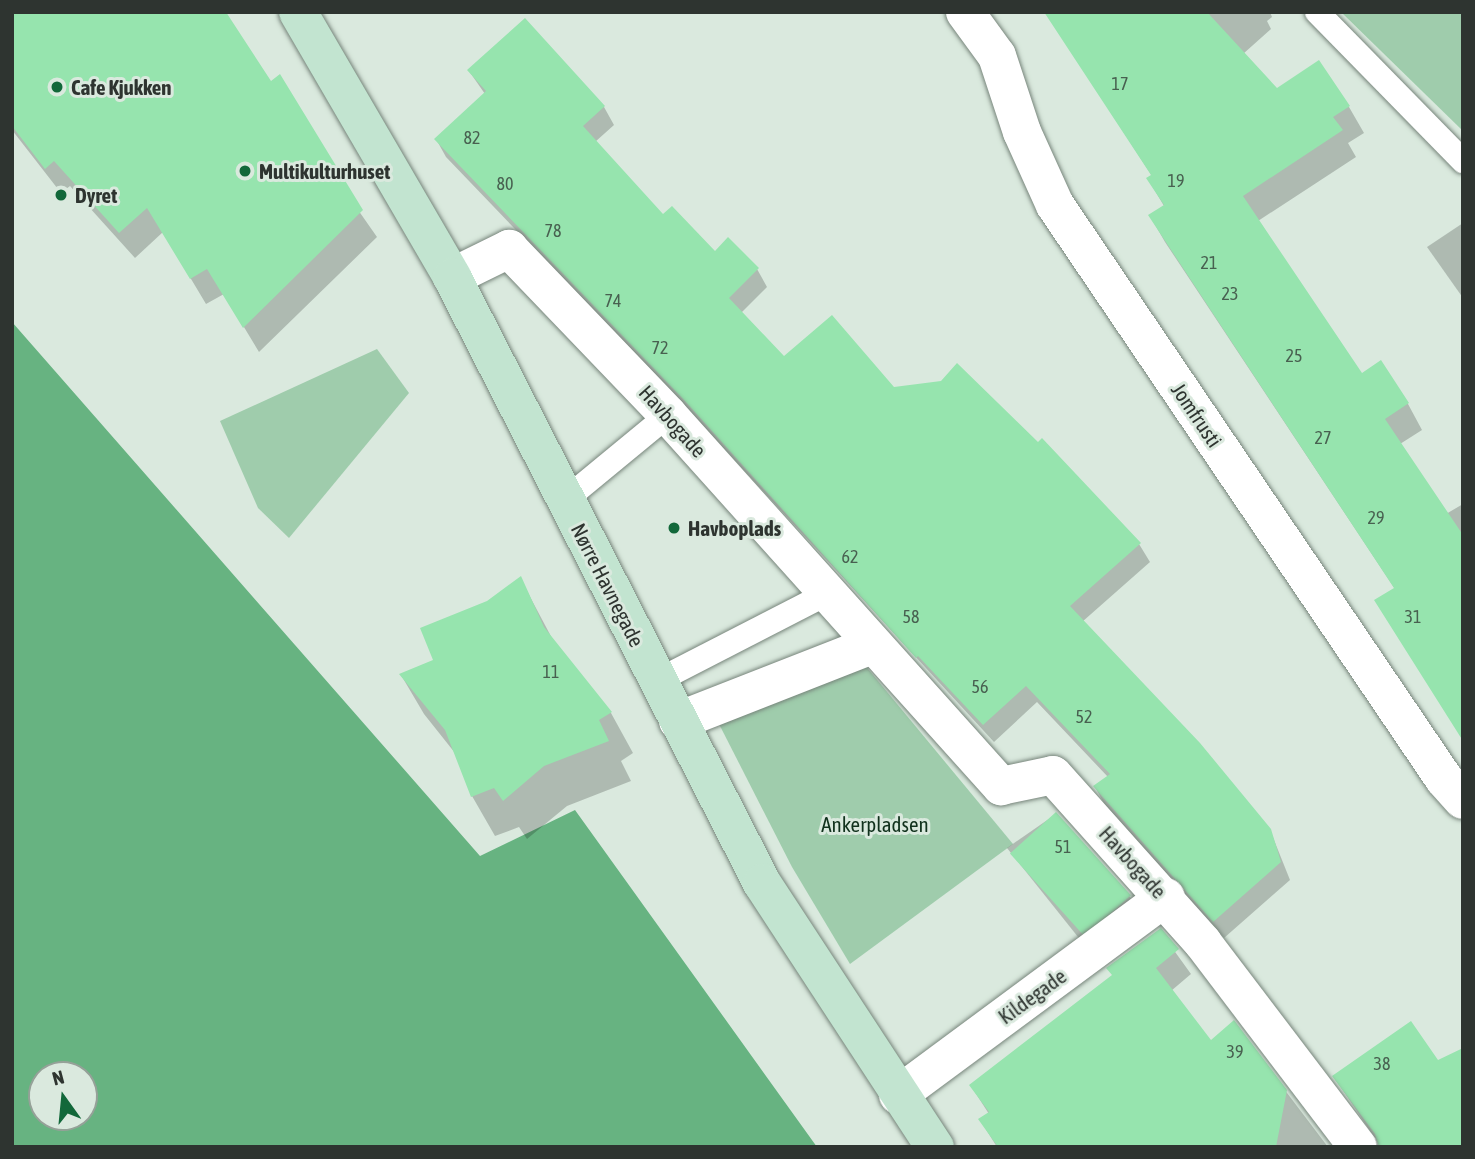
<!DOCTYPE html>
<html>
<head>
<meta charset="utf-8">
<style>
	body { margin:0 }
	#map { position:relative; width:1475px; height:1159px; overflow:hidden; background:#dae9de; font-family:"Asap Condensed",sans-serif }
	div>[style] { position:absolute }
	[style*='--x'] { left:calc(var(--x)*1px); top:calc(var(--y)*1px); width:calc(var(--w)*1px); rotate:calc(var(--a)*1deg) }
	.green>* { inset:0; background:#9fccac }
	.water>* { inset:0; background:#67b381 }
	.shadow>* { inset:0; background:#0003 }
	.building>* { inset:0; background:#96e4ae; transform-origin:0 0 }
	.roads { filter:drop-shadow(0 0 2px #77857b) drop-shadow(0 0 2px #77857b) }
	.lane>* { height:24px; margin:-12px; padding:0 12px; transform-origin:12px; border-radius:12px; background:#fff }
	.street>* { height:38px; margin:-19px; padding:0 19px; transform-origin:19px; border-radius:19px; background:#fff }
	.secondary>* { height:38px; margin:-19px; padding:0 19px; transform-origin:19px; border-radius:19px; background:#c2e4d0 }
	.dots>* { width:19px; height:19px; translate:-50% -50%; box-sizing:border-box; border:4px solid #dae9de; border-radius:50% }
	span { translate:-50% -50%; white-space:nowrap; text-align:center; line-height:1.15; -webkit-text-stroke:6px #dae9de; paint-order:stroke }
	.number-label { font-size:18px; color:#486050 }
	.number-label span { -webkit-text-stroke-width:0 }
	.poi-label { font-size:21px; color:#2e3430; font-weight:700 }
	.left { translate:0 -50%; text-align:left }
	.street-label { font-size:21px; color:#2e3430 }
	.park-label { font-size:21px; color:#11321d }
	.frame { position:absolute; inset:0; border:14px solid #2e3430; pointer-events:none }
	.north { position:absolute; left:28px; top:1061px; width:70px; height:70px; box-sizing:border-box; background:#dae9de; border:2px solid #95a198; border-radius:50%; rotate:345deg; font-size:19px; font-weight:700; line-height:28px; text-align:center; color:#2e3430 }
	.north::after { content:''; display:block; margin:auto; width:24px; height:32px; background:#12683a; clip-path:polygon(50% 0,100% 100%,50% 72%,0 100%) }
</style>
</head>
<body>
<div id="map">
	<div class="green">
		<div style="clip-path:polygon(1341px 12px,1463px 12px,1463px 131px)"></div>
		<div style="clip-path:polygon(377px 349px,409px 393px,289px 538px,258px 508px,220px 421px)"></div>
		<div style="clip-path:polygon(864px 664px,1013px 844px,850px 964px,792px 867px,719px 724px)"></div>
	</div>
	<div class="water">
		<div style="clip-path:polygon(evenodd,12px 322px,480px 856px,575px 810px,817px 1147px,12px 1147px,12px 322px,42px 1075px,84px 1075px,84px 1117px,42px 1117px,42px 1075px)"></div>
	</div>
	<div class="shadow">
		<div style="clip-path:polygon(12px 12px,270px 84px,377px 237px,259px 352px,224px 294px,206px 304px,163px 232px,135px 258px,70px 186px,61px 193px,12px 130px)"></div>
		<div style="clip-path:polygon(1046px 12px,1270px 12px,1272px 17px,1267px 21px,1271px 29px,1243px 54px,1277px 90px,1318px 63px,1349px 107px,1364px 133px,1348px 143px,1356px 157px,1258px 221px,1362px 375px,1380px 363px,1408px 404px,1422px 430px,1400px 444px,1446px 514px,1463px 504px,1463px 732px,1395px 589px,1165px 242px,1150px 216px,1164px 206px,1148px 179px,1152px 176px)"></div>
		<div style="clip-path:polygon(469px 71px,604px 107px,614px 125px,595px 142px,663px 217px,715px 253px,757px 269px,767px 287px,741px 313px,784px 358px,894px 389px,1139px 544px,1150px 562px,1082px 622px,1270px 830px,1290px 880px,1224px 938px,1105px 805px,1095px 787px,1108px 777px,1037px 702px,994px 742px,696px 418px,446px 157px,436px 139px,485px 94px)"></div>
		<div style="clip-path:polygon(1463px 223px,1463px 298px,1427px 247px)"></div>
		<div style="clip-path:polygon(520px 578px,554px 642px,611px 713px,633px 753px,621px 761px,631px 781px,567px 806px,527px 839px,519px 827px,495px 836px,472px 796px,455px 753px,424px 714px,401px 675px,435px 661px,488px 603px)"></div>
		<div style="clip-path:polygon(1056px 814px,1130px 897px,1140px 915px,1090px 952px,1007px 848px)"></div>
		<div style="clip-path:polygon(1160px 931px,1191px 974px,1171px 991px,1211px 1043px,1234px 1023px,1328px 1147px,997px 1147px,980px 1120px,989px 1114px,971px 1086px,1113px 977px)"></div>
		<div style="clip-path:polygon(1437px 1062px,1381px 1147px,1334px 1077px)"></div>
	</div>
	<div class="building">
		<div style="clip-path:polygon(12px 12px,226px 12px,271px 81px,280px 74px,363px 210px,243px 328px,207px 269px,190px 279px,147px 208px,119px 233px,54px 161px,45px 169px,12px 126px)"></div>
		<div style="clip-path:polygon(1044px 12px,1207px 12px,1277px 88px,1319px 60px,1350px 106px,1333px 117px,1343px 130px,1243px 196px,1362px 373px,1381px 360px,1409px 403px,1385px 419px,1463px 535px,1463px 741px,1374px 600px,1394px 588px,1148px 215px,1164px 205px,1146px 178px,1151px 175px)"></div>
		<div style="clip-path:polygon(525px 18px,605px 106px,583px 126px,663px 214px,672px 206px,715px 251px,728px 237px,759px 268px,729px 298px,784px 356px,832px 315px,894px 387px,941px 381px,957px 363px,1038px 442px,1042px 438px,1141px 543px,1070px 606px,1200px 743px,1271px 829px,1281px 862px,1213px 922px,1093px 786px,1110px 774px,1026px 686px,983px 725px,918px 656px,916px 658px,684px 400px,434px 139px,486px 91px,467px 70px)"></div>
		<div style="clip-path:polygon(521px 576px,544px 627px,612px 712px,599px 720px,609px 741px,544px 766px,503px 801px,494px 788px,471px 797px,445px 730px,399px 674px,433px 660px,420px 628px,487px 601px)"></div>
		<div style="left:1056px;top:812px;width:112px;height:62px;rotate:48deg"></div>
		<div style="clip-path:polygon(1161px 928px,1179px 949px,1156px 968px,1211px 1040px,1234px 1020px,1287px 1090px,1276px 1147px,998px 1147px,978px 1119px,989px 1112px,969px 1085px,1112px 975px,1106px 968px)"></div>
		<div style="clip-path:polygon(1411px 1021px,1438px 1060px,1463px 1048px,1463px 1147px,1379px 1147px,1375px 1134px,1332px 1076px)"></div>
	</div>
	<div class="roads">
		<div class="lane">
			<div style="--x:1317;--y:12;--w:209;--a:45.6"></div>
			<div style="--x:565;--y:500;--w:134;--a:-39.5"></div>
			<div style="--x:657;--y:681;--w:190;--a:-27.2"></div>
		</div>
		<div class="street">
			<div style="--x:965;--y:12;--w:54;--a:54"></div>
			<div style="--x:997;--y:56;--w:80;--a:71.8"></div>
			<div style="--x:1022;--y:132;--w:80;--a:65.7"></div>
			<div style="--x:1055;--y:205;--w:693;--a:55.87"></div>
			<div style="--x:1444;--y:779;--w:28;--a:48"></div>
			<div style="--x:452;--y:277;--w:64;--a:-26.2"></div>
			<div style="--x:509;--y:249;--w:230;--a:46.2"></div>
			<div style="--x:668;--y:415;--w:499;--a:48.1"></div>
			<div style="--x:1001;--y:786;--w:53;--a:-11.9"></div>
			<div style="--x:1053;--y:775;--w:225;--a:48.2"></div>
			<div style="--x:1203;--y:943;--w:256;--a:52.8"></div>
			<div style="--x:678;--y:721;--w:208;--a:-21.4"></div>
			<div style="--x:898;--y:1095;--w:333;--a:-36.5"></div>
		</div>
		<div class="secondary">
			<div style="--x:298;--y:12;--w:306;--a:59.8"></div>
			<div style="--x:452;--y:277;--w:681;--a:62.91"></div>
			<div style="--x:762;--y:883;--w:316;--a:56.8"></div>
		</div>
	</div>
	<div class="dots">
		<div style="left:57px;top:87px;background:#12683a"></div>
		<div style="left:245px;top:171px;background:#12683a"></div>
		<div style="left:61px;top:195px;background:#12683a"></div>
		<div style="left:674px;top:528px;background:#12683a"></div>
	</div>
	<div class="number-label">
		<span style="left:1120px;top:84px">17</span>
		<span style="left:472px;top:138px">82</span>
		<span style="left:1176px;top:181px">19</span>
		<span style="left:505px;top:184px">80</span>
		<span style="left:553px;top:231px">78</span>
		<span style="left:1209px;top:263px">21</span>
		<span style="left:1230px;top:294px">23</span>
		<span style="left:613px;top:301px">74</span>
		<span style="left:660px;top:348px">72</span>
		<span style="left:1294px;top:356px">25</span>
		<span style="left:1323px;top:438px">27</span>
		<span style="left:1376px;top:518px">29</span>
		<span style="left:850px;top:557px">62</span>
		<span style="left:911px;top:617px">58</span>
		<span style="left:1413px;top:617px">31</span>
		<span style="left:551px;top:672px">11</span>
		<span style="left:980px;top:687px">56</span>
		<span style="left:1084px;top:717px">52</span>
		<span style="left:1063px;top:847px">51</span>
		<span style="left:1235px;top:1052px">39</span>
		<span style="left:1382px;top:1064px">38</span>
	</div>
	<div class="poi-label">
		<span class="left" style="left:71px;top:87px">Cafe Kjukken</span>
		<span class="left" style="left:259px;top:171px">Multikulturhuset</span>
		<span class="left" style="left:75px;top:195px">Dyret</span>
		<span class="left" style="left:688px;top:528px">Havboplads</span>
	</div>
	<div class="street-label">
		<span style="left:1197px;top:415px;rotate:56deg">Jomfrusti</span>
		<span style="left:673px;top:421px;rotate:48deg">Havbogade</span>
		<span style="left:608px;top:585px;rotate:63deg">Nørre Havnegade</span>
		<span style="left:1133px;top:862px;rotate:48deg">Havbogade</span>
		<span style="left:1032px;top:996px;rotate:-36deg">Kildegade</span>
	</div>
	<div class="park-label">
		<span style="left:875px;top:824px">Ankerpladsen</span>
	</div>
	<div class="frame"></div>
	<div class="north">N</div>
</div>
</body>
</html>
